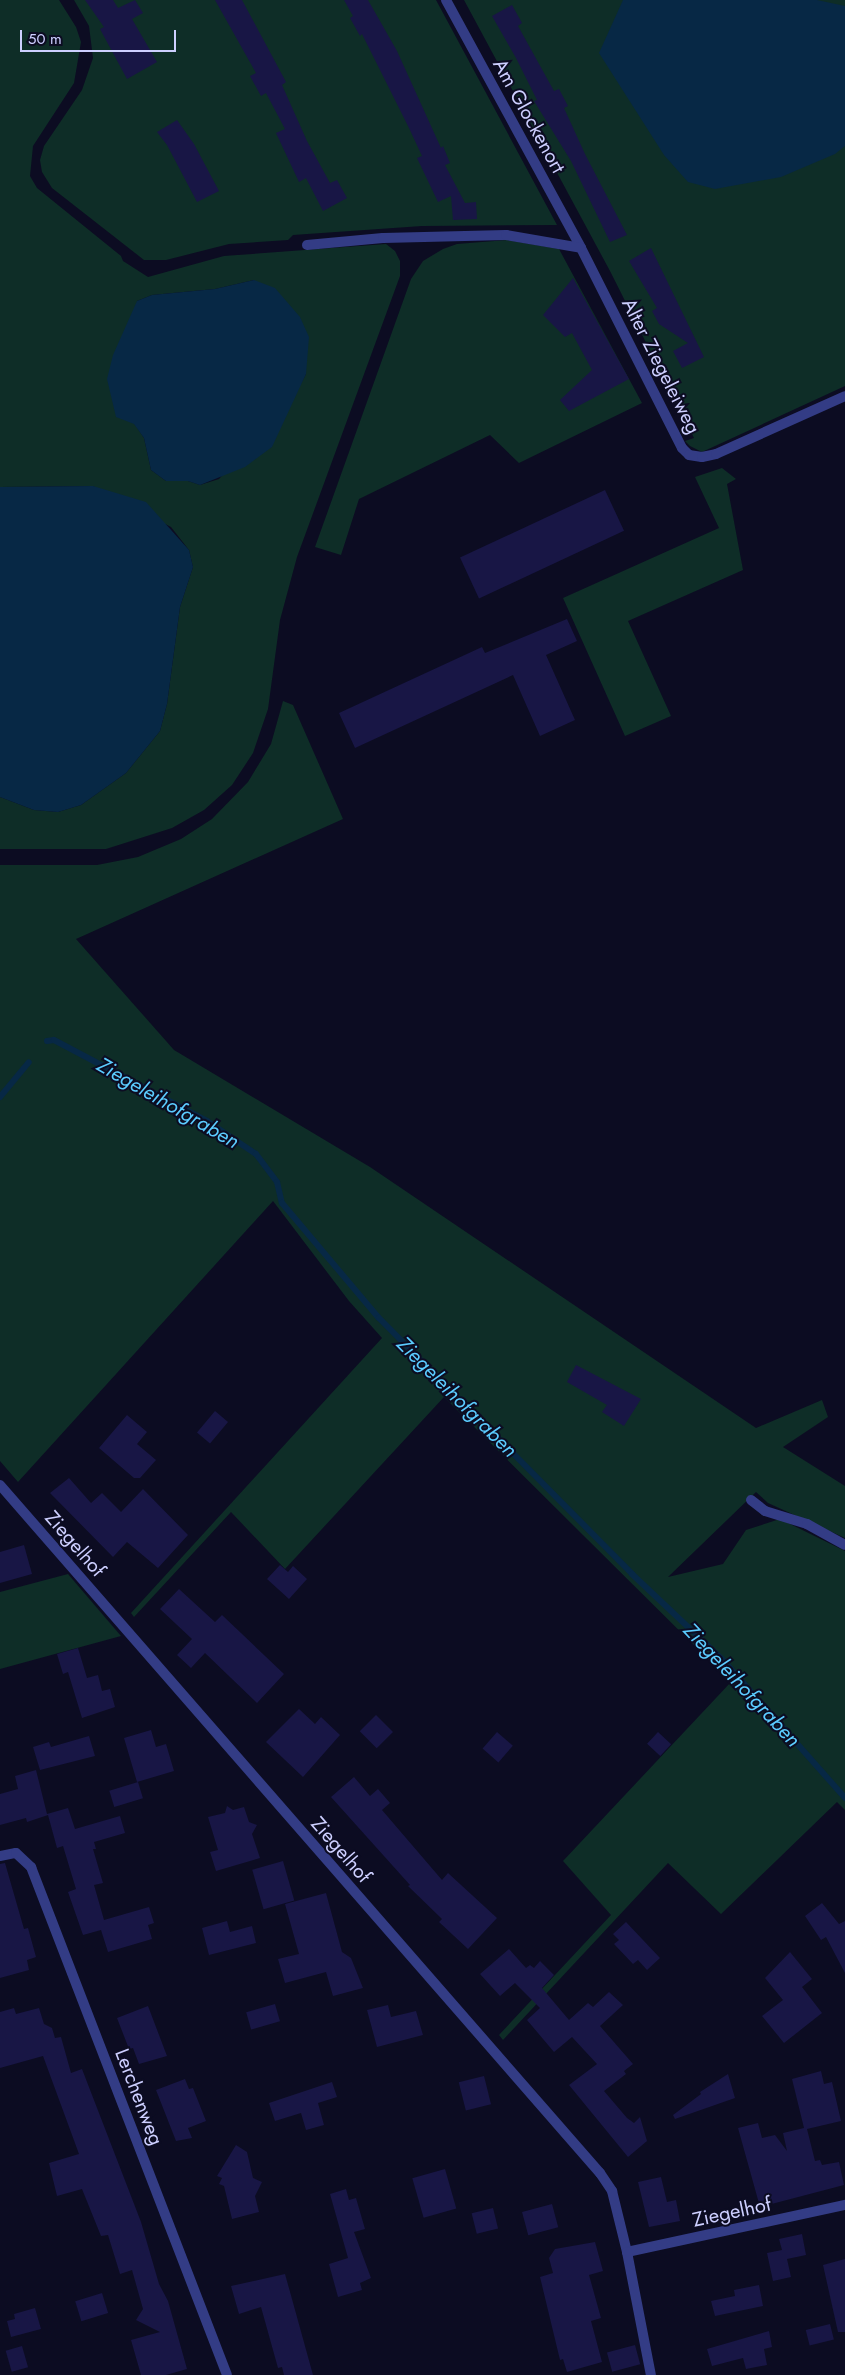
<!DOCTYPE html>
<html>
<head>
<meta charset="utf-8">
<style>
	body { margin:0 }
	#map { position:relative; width:845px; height:2375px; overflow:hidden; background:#0c0c22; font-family:Jost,sans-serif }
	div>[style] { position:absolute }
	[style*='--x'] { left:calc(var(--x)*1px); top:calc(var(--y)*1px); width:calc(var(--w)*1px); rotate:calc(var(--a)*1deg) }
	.green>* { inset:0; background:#0e2d27 }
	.water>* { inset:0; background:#072845 }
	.stream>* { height:6px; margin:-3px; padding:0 3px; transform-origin:3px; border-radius:3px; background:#072845 }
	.building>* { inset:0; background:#181645; transform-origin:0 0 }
	.lane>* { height:10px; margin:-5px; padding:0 5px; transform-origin:5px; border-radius:5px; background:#333c85 }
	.street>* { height:10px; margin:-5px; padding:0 5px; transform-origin:5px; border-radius:5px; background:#333c85 }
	span { translate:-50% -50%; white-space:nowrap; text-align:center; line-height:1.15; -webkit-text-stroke:4px #0c0c22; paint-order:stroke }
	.street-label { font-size:20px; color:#cdcfff }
	.water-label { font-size:21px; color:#5bccff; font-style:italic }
	.scale { position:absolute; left:20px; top:30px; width:156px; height:22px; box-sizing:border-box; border:2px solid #cdcfff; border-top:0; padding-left:6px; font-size:15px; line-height:18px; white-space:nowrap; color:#cdcfff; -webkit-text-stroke:4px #0c0c22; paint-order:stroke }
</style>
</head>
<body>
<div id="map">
	<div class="green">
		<div style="clip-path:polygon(evenodd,0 0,59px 0,76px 27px,81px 42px,74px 83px,33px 146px,30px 176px,37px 188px,121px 256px,123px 261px,148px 277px,224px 256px,386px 244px,395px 251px,400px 261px,400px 276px,297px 557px,280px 620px,268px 709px,253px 753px,232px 785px,204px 810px,172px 828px,106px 849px,0 849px,0 797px,34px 810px,58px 812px,81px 805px,126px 773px,160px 731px,167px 704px,180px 607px,193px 567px,189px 550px,171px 527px,93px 486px,0 487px,0 0,254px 280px,306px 374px,297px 391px,219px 479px,200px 485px,188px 481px,166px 481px,151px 470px,144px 438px,134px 423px,137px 301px,152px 295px,215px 289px,254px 280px)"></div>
		<div style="clip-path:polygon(74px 0,436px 0,557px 225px,422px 226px,293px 235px,288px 240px,229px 244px,166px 260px,144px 260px,52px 188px,42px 172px,40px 160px,44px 146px,82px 90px,93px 58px,89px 26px)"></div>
		<div style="clip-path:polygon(464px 0,845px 0,845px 386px,702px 452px,690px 446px,685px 441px,694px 438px,610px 271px)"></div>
		<div style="clip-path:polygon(507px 240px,559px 249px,642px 403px,519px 463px,490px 435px,359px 499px,341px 555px,315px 547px,411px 279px,423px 261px,443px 249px,457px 244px)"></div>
		<div style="clip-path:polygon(722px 468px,736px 479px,727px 484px,743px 570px,628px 621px,671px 716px,625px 736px,563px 598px,719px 528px,695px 477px)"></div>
		<div style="clip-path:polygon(283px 701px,293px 705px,343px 819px,76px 939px,174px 1050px,370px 1167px,756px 1428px,822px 1400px,828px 1417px,783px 1447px,845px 1486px,845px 1538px,768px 1503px,756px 1492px,668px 1577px,723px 1564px,746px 1530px,780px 1519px,845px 1551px,845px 1810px,837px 1802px,721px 1914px,668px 1863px,503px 2040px,499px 2035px,611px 1915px,563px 1861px,731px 1682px,444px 1397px,285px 1569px,231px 1512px,134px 1617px,131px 1613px,382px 1338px,349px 1301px,273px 1201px,18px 1482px,0 1461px,0 865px,97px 865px,138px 857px,181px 839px,212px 819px,248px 782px,271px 744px)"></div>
		<div style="clip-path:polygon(68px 1574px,121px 1636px,0 1669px,0 1592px)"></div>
	</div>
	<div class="water">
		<div style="clip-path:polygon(623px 0,817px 0,845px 6px,845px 146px,835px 154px,781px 177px,715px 189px,688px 182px,664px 155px,599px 53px)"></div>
		<div style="clip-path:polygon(254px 280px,275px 288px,300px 317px,309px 337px,306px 374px,272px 447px,245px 467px,200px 485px,188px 481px,166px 481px,151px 470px,144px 438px,134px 424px,116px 417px,107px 379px,113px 355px,137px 301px,152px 295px,215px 289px)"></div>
		<div style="clip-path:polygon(93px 486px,146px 502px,189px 550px,193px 567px,180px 607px,167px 704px,160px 731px,126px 773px,81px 805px,58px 812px,34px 810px,0 797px,0 487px)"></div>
	</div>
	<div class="stream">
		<div style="--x:47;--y:1041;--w:7;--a:-8"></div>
		<div style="--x:54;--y:1040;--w:173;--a:27.9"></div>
		<div style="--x:207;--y:1121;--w:59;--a:34"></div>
		<div style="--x:256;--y:1154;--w:35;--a:53"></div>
		<div style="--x:277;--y:1182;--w:22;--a:77"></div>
		<div style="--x:282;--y:1203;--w:150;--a:49.9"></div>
		<div style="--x:379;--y:1318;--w:360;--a:45.3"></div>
		<div style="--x:632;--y:1574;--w:125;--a:43.4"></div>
		<div style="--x:723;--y:1660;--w:184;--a:48.5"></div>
		<div style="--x:0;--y:1097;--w:45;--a:-50.4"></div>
	</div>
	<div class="building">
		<div style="clip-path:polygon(85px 0,113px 0,118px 8px,135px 0,143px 13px,132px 19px,157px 62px,127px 79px,100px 29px,104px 27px)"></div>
		<div style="clip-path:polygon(215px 0,242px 0,286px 82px,282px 85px,307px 141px,330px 183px,337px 180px,347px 198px,323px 211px,306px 178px,299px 182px,276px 133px,285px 129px,266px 93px,261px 96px,250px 76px,256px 73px)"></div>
		<div style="clip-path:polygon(344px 0,368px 0,397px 51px,441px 148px,443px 146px,450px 163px,445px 165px,465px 203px,476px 202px,477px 219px,453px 220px,451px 196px,438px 202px,417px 158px,422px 156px,409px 128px,362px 34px,360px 36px,350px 18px,353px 16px)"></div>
		<div style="clip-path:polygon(512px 5px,522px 23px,518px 26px,554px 91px,559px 89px,568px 106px,564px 108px,585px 154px,627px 235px,610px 242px,571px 161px,534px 101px,537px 100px,516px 58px,492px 16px)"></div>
		<div style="clip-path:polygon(177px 120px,194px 144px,219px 191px,197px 202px,167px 145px,157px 132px)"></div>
		<div style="clip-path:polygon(651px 248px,704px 357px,682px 368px,673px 351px,688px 343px,659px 324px,652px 311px,657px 308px,629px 261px)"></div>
		<div style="clip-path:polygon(573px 278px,629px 379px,569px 411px,560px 400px,592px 370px,572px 333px,565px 337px,543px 315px)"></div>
		<div style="left:605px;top:490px;width:45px;height:160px;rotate:65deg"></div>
		<div style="clip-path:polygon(567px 619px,577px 641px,546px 655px,575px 720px,540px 736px,513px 675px,355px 748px,339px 713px,482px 647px,485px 653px)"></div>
		<div style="clip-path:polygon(576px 1365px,641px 1399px,624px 1426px,602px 1412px,607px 1405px,567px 1382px)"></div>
		<div style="left:215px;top:1411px;width:17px;height:28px;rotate:40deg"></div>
		<div style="clip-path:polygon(127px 1415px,147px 1432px,137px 1444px,156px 1460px,140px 1478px,134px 1478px,99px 1448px)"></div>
		<div style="clip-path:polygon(69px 1478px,91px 1503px,102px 1493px,121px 1512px,143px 1489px,188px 1535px,158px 1568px,127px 1542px,113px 1557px,50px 1493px)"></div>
		<div style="clip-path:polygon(24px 1545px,32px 1574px,0 1583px,0 1552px)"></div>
		<div style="clip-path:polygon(280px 1565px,288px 1572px,293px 1566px,307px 1579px,289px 1599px,267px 1579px)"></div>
		<div style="clip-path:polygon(179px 1589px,215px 1622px,222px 1615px,284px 1674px,257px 1703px,205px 1653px,191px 1668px,177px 1655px,192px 1639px,160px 1609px)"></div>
		<div style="clip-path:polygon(78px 1648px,87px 1678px,98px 1675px,102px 1691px,110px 1689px,115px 1707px,82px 1718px,68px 1672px,63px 1674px,57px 1654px)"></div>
		<div style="clip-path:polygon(299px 1709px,315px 1724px,321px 1717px,340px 1735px,303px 1777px,266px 1742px)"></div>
		<div style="left:376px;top:1715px;width:24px;height:23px;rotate:45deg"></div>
		<div style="clip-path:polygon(151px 1730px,156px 1747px,166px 1744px,174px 1771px,137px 1782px,124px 1738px)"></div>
		<div style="left:497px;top:1732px;width:21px;height:22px;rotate:41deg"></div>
		<div style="left:658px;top:1732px;width:18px;height:16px;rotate:43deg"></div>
		<div style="clip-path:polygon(89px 1736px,95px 1756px,40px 1770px,33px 1747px,49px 1742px,51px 1747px)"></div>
		<div style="clip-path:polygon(36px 1770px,47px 1814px,68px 1808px,75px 1829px,120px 1816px,125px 1833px,94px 1842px,96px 1849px,93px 1849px,103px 1883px,94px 1885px,104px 1920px,149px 1907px,154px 1923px,148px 1925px,152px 1939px,108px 1952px,101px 1930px,83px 1935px,68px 1892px,76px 1889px,63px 1846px,57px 1848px,48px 1815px,27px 1822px,26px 1818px,0 1825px,0 1794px,18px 1789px,15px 1776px)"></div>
		<div style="clip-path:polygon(354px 1777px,370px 1796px,378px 1789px,390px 1803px,382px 1810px,442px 1880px,448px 1873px,497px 1918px,468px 1949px,439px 1922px,442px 1919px,408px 1886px,410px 1885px,331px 1797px)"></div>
		<div style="left:138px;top:1782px;width:17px;height:30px;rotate:73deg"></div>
		<div style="clip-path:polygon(227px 1806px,233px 1810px,244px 1807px,249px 1822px,257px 1825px,252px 1834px,260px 1858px,216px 1871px,210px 1852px,218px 1850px,208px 1817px,225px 1813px)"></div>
		<div style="left:283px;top:1861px;width:41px;height:32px;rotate:74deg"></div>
		<div style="clip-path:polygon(5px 1863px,24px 1929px,28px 1928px,36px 1957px,27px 1960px,29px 1970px,0 1978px,0 1864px)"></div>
		<div style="clip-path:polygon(326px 1893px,342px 1952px,351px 1958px,363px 1988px,333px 1996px,326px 1972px,285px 1983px,278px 1959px,299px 1954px,285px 1904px)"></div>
		<div style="clip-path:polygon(822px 1903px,839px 1924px,845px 1921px,845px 1973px,826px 1937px,821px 1940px,805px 1916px)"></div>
		<div style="clip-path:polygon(227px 1921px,230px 1932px,252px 1926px,256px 1943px,209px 1955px,202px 1928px)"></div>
		<div style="clip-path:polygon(626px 1922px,660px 1958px,647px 1970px,638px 1960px,633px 1964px,614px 1944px,619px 1940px,613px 1934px)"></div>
		<div style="clip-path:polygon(509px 1949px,526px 1968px,530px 1965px,534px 1968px,540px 1961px,554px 1975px,542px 1988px,569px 2020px,588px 2003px,593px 2007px,609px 1992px,623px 2005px,600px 2026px,633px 2064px,624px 2071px,626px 2074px,604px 2091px,627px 2118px,634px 2123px,640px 2117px,647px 2141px,628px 2157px,569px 2085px,597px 2064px,572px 2037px,554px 2052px,527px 2020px,540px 2008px,515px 1983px,500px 1996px,480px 1974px)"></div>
		<div style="clip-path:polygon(790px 1952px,812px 1979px,802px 1987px,822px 2013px,784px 2043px,762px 2016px,783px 2000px,765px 1978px)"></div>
		<div style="left:275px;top:2004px;width:18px;height:30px;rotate:74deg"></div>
		<div style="clip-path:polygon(388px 2005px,391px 2017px,416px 2011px,423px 2035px,377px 2047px,367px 2010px)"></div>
		<div style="clip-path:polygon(148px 2006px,167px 2056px,139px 2064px,133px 2048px,129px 2049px,117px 2018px)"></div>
		<div style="clip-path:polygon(14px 2008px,16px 2014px,39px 2008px,44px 2024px,52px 2028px,55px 2038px,61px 2037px,71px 2073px,82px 2069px,141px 2222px,159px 2284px,168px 2301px,187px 2369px,166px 2375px,141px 2375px,131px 2340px,160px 2332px,136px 2320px,143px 2309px,132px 2270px,120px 2274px,108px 2235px,101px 2236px,82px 2189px,57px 2196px,49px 2163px,79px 2154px,43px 2056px,0 2068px,0 2012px)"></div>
		<div style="clip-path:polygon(821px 2071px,824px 2084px,832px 2082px,841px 2121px,807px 2129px,815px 2161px,820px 2160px,822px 2165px,839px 2162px,844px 2185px,760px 2207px,738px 2128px,758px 2123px,762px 2138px,775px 2135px,787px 2151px,783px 2133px,804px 2128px,792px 2079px)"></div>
		<div style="clip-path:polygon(728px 2074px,735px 2098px,675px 2119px,673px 2115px,701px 2094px,700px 2092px)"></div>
		<div style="left:484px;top:2076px;width:29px;height:26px;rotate:76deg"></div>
		<div style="clip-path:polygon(185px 2079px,189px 2089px,193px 2088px,206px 2121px,188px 2128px,192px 2138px,176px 2141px,156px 2090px)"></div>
		<div style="clip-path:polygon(332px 2082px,337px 2097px,318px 2103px,324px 2125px,306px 2130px,301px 2113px,275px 2121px,269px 2103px)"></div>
		<div style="clip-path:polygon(236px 2145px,247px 2152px,253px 2178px,262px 2182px,255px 2196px,259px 2212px,232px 2219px,224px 2186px,219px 2184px,222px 2178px,217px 2176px)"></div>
		<div style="left:445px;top:2169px;width:41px;height:34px;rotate:74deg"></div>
		<div style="clip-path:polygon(661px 2177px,667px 2202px,676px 2200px,680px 2221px,649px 2227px,638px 2182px)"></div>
		<div style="clip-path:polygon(346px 2189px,349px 2200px,356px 2198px,365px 2229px,354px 2232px,371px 2278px,360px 2283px,362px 2290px,338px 2297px,329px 2264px,348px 2258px,330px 2194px)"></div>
		<div style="left:552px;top:2204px;width:24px;height:31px;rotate:75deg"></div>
		<div style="left:493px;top:2208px;width:21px;height:22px;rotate:76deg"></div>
		<div style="clip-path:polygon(802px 2234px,806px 2255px,787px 2259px,791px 2277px,773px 2281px,767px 2253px,782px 2250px,779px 2239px)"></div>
		<div style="clip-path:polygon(595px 2242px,603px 2271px,589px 2275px,601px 2318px,591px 2321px,602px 2362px,567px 2372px,563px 2359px,560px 2360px,540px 2277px,553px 2273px,549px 2258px,555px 2249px)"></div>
		<div style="clip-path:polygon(845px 2259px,845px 2332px,838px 2332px,823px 2265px)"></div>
		<div style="clip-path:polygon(285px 2274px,292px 2299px,313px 2375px,284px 2375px,282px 2367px,278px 2368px,261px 2307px,239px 2314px,231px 2286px)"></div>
		<div style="clip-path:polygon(759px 2285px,763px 2306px,715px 2316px,711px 2301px,735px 2296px,734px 2290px)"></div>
		<div style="left:102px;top:2293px;width:21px;height:28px;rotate:73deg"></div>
		<div style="clip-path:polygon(35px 2308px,41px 2329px,11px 2337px,7px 2321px,15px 2319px,14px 2314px)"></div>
		<div style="left:830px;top:2324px;width:16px;height:25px;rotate:76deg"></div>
		<div style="clip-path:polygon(769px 2331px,772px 2347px,764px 2349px,767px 2365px,746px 2369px,743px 2358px,712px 2366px,707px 2349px)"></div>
		<div style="left:635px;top:2345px;width:20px;height:29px;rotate:75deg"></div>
		<div style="left:22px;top:2346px;width:22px;height:17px;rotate:74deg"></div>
	</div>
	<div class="lane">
		<div style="--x:446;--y:0;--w:282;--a:61.4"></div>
		<div style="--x:581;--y:248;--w:224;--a:63.2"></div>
		<div style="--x:307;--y:245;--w:76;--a:-5.3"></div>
		<div style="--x:383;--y:238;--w:123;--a:-1.4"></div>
		<div style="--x:506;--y:235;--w:76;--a:9.8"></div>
		<div style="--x:751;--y:1500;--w:18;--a:38"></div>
		<div style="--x:765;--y:1511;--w:44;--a:17.2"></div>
		<div style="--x:807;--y:1524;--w:43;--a:28.9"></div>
	</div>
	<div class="street">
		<div style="--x:682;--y:448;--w:10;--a:45"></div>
		<div style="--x:689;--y:455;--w:13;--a:9"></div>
		<div style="--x:702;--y:457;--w:14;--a:-12"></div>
		<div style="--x:716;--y:454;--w:141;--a:-24.2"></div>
		<div style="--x:0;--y:1485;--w:913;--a:48.91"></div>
		<div style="--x:600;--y:2173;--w:22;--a:56"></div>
		<div style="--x:612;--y:2191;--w:63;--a:76.2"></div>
		<div style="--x:627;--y:2252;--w:223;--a:-12.2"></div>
		<div style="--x:0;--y:1856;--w:16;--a:-11"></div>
		<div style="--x:16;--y:1853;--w:21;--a:43"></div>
		<div style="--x:31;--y:1867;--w:544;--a:68.9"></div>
		<div style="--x:627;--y:2252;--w:125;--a:79"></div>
	</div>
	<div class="street-label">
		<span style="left:529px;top:116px;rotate:61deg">Am Glockenort</span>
		<span style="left:661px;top:366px;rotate:63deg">Alter Ziegeleiweg</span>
		<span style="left:75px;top:1544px;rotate:49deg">Ziegelhof</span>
		<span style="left:341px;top:1850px;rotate:49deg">Ziegelhof</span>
		<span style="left:139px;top:2097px;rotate:69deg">Lerchenweg</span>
		<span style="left:732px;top:2212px;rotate:-12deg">Ziegelhof</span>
	</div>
	<div class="water-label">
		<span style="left:168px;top:1103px;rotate:30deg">Ziegeleihofgraben</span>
		<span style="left:457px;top:1397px;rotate:45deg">Ziegeleihofgraben</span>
		<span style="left:742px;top:1685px;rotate:47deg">Ziegeleihofgraben</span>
	</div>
	<div class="scale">50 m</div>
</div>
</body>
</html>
